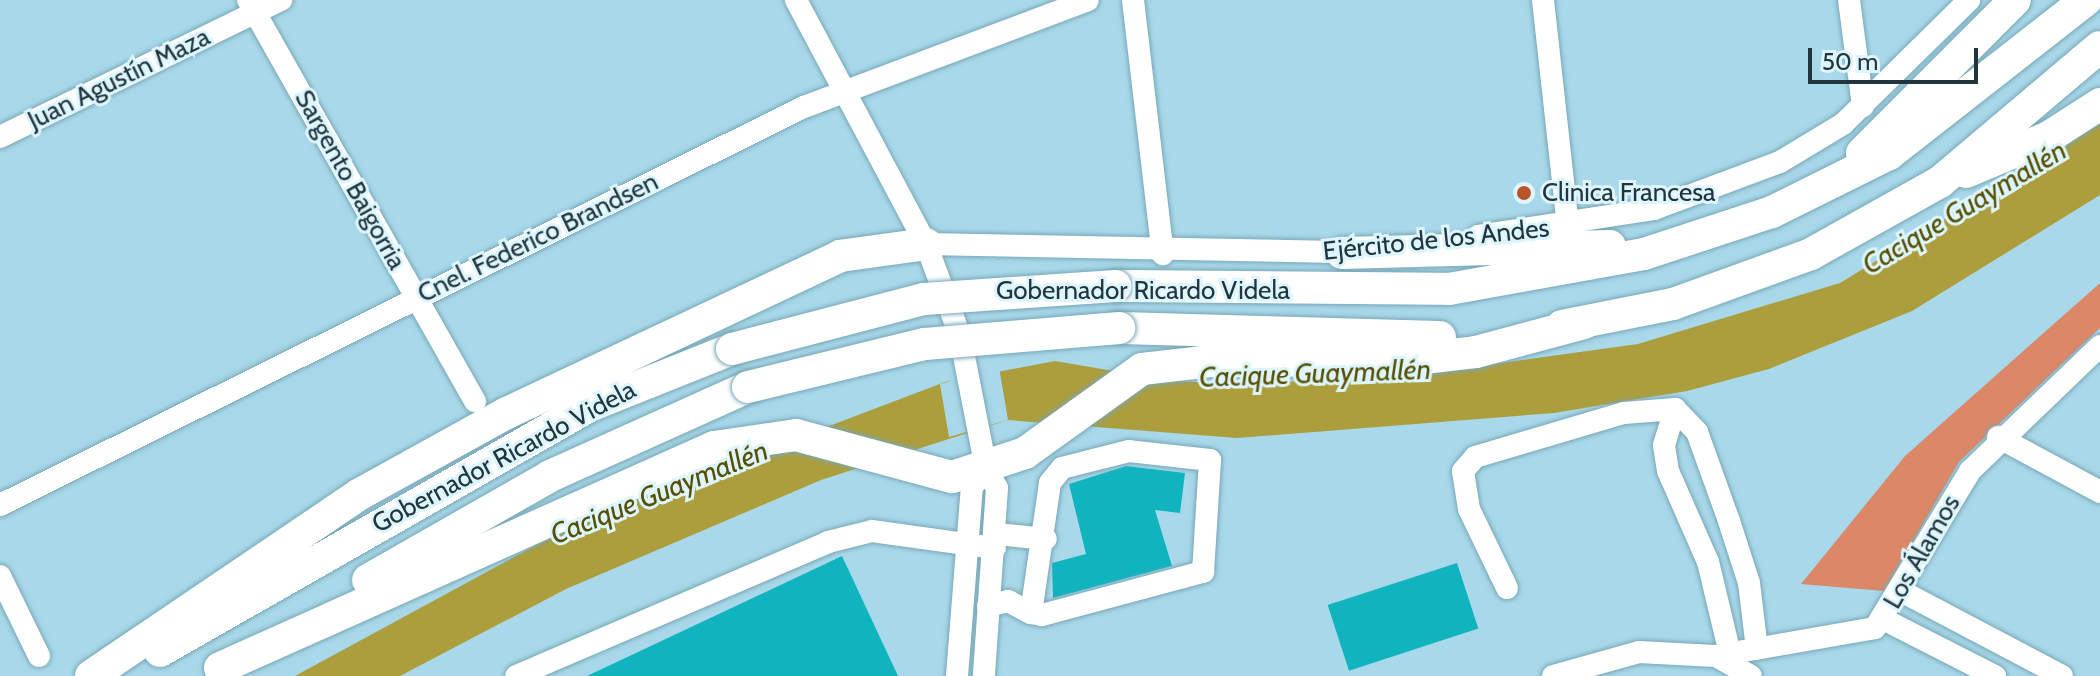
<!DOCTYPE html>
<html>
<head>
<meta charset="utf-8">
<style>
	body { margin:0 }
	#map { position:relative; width:2100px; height:676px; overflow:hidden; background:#a8d8e9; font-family:Cabin,sans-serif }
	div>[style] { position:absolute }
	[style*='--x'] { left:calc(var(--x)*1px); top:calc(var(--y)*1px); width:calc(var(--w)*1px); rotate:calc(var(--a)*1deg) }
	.green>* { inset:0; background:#dc8868 }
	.water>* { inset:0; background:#ac9e3d }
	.pier>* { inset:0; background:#a8d8e9 }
	.building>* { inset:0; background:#0fb4be; transform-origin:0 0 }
	.roads { filter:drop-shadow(0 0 2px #78a7b7) drop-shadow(0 0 2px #78a7b7) }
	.minor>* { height:22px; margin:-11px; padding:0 11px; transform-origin:11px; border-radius:11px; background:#fff }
	.highway>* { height:32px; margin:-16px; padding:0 16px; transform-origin:16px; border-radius:16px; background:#fff }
	.bridges { filter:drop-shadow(0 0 2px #78a7b7) drop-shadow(0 0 2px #78a7b7) }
	.highway-bridge>* { height:32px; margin:-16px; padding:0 16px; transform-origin:16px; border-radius:16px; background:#fff }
	.dots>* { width:22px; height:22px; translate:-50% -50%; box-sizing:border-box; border:4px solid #ddf5fe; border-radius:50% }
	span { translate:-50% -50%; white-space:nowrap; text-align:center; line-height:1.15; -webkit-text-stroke:6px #ddf5fe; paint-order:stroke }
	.street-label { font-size:26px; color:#22353c }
	.poi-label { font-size:26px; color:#22353c }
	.left { translate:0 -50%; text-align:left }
	.water-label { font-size:28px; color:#574e00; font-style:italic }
	.scale { position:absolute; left:1808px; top:48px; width:170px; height:36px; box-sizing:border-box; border:4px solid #22353c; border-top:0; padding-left:10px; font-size:24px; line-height:28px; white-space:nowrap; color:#22353c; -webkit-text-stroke:6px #ddf5fe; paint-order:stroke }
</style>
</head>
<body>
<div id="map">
	<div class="green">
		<div style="clip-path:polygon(2100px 283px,2100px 328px,1959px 462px,1884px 591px,1801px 584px,1905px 456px)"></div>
	</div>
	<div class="water">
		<div style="clip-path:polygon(2100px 124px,2100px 195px,1912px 311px,1769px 369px,1687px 391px,1554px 413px,1237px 438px,1008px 420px,821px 480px,566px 589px,400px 676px,295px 676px,582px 520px,945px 382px,1055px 361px,1172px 381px,1256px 384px,1443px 371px,1638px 344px,1840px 283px)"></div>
	</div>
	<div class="pier">
		<div style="clip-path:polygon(999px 367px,1008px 420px,949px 437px,940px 384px)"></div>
	</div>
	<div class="building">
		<div style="clip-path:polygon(1126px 466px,1185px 473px,1180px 513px,1155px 510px,1172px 566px,1053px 598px,1052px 563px,1086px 554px,1069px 484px)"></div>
		<div style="clip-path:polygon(842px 556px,898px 676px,587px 676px)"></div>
		<div style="left:1457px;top:563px;width:69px;height:136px;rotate:72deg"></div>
	</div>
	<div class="roads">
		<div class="minor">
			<div style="--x:248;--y:0;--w:461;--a:60.5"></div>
			<div style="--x:796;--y:0;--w:276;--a:62"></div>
			<div style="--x:926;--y:244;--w:98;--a:69.7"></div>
			<div style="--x:960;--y:336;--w:136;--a:78.9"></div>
			<div style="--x:986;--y:469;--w:22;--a:60"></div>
			<div style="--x:997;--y:488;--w:188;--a:94"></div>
			<div style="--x:1133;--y:0;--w:256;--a:83.3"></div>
			<div style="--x:1543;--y:0;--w:226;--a:83.7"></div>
			<div style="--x:1849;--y:0;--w:107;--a:82.5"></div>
			<div style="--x:0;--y:137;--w:313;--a:-26"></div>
			<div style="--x:1478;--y:236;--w:178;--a:-8.7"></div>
			<div style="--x:1654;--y:209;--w:134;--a:-20.5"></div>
			<div style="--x:1780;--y:162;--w:74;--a:-31.1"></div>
			<div style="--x:1843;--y:124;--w:177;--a:-44.5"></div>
			<div style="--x:926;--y:244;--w:427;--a:1.1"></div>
			<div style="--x:1998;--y:437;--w:116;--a:28.3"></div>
			<div style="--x:0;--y:505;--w:897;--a:-26.34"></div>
			<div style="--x:804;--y:107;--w:303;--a:-20.6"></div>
			<div style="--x:997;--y:534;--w:49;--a:5.8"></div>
			<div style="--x:0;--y:576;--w:89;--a:64"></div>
			<div style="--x:1507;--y:588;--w:88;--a:-115.7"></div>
			<div style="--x:1469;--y:509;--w:38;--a:-99"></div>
			<div style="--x:1463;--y:471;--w:18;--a:-49"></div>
			<div style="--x:1475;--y:457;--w:155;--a:-16.5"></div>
			<div style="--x:1624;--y:413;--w:51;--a:-4.5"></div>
			<div style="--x:1901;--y:591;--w:182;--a:27.8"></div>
			<div style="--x:988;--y:606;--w:21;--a:-14"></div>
			<div style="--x:1008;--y:601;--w:26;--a:28"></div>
			<div style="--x:1031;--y:613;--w:11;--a:10"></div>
			<div style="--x:1042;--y:615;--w:167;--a:-15"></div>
			<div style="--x:1203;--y:572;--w:112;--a:-86.4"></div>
			<div style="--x:1210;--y:460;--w:81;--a:-173.7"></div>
			<div style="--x:1129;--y:451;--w:69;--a:165.8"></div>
			<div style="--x:1062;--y:468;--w:19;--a:129"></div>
			<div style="--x:1050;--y:483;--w:131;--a:98.3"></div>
			<div style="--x:1883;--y:619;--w:126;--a:27"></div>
			<div style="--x:1730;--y:654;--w:95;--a:-103.4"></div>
			<div style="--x:1708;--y:562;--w:99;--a:-113.7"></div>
			<div style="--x:1668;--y:471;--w:26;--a:-99"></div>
			<div style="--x:1664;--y:445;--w:38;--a:-73"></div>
			<div style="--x:1675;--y:409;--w:32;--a:46"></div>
			<div style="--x:1697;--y:432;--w:95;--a:70.2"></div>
			<div style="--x:1729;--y:521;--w:65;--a:72.1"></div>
			<div style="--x:1749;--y:583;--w:66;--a:83.1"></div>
			<div style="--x:1716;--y:656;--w:40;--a:29.7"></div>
			<div style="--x:516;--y:676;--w:340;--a:-23.2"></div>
			<div style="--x:828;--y:542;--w:45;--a:-14"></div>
			<div style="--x:872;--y:531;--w:124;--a:7.9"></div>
			<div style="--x:957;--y:676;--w:190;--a:-85.5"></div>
			<div style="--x:972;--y:487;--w:23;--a:-52"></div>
			<div style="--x:1553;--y:676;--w:89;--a:-15.6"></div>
			<div style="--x:1639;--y:652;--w:76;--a:3"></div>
			<div style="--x:1715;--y:656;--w:162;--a:-9.9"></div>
			<div style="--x:1875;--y:628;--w:184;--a:-58.8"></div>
			<div style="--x:1970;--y:471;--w:180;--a:-43.9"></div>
		</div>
		<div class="highway">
			<div style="--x:1862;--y:153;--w:216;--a:-45"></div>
			<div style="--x:1966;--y:172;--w:90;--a:-22.9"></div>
			<div style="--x:2049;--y:137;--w:61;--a:-32.9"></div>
			<div style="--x:1342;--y:253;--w:268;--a:-1.5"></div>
			<div style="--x:1116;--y:286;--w:333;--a:0.5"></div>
			<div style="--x:1449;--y:289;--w:198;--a:-10.2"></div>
			<div style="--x:1644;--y:254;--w:135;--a:-18.2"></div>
			<div style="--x:1772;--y:212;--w:131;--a:-26.4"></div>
			<div style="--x:1889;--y:154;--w:250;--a:-38"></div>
			<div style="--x:1562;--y:326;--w:113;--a:-11.2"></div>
			<div style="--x:1673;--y:304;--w:147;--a:-19.9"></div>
			<div style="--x:1811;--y:254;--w:148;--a:-29.2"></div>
			<div style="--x:1940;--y:182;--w:209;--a:-40.2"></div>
			<div style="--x:1119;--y:328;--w:321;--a:1.6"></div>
			<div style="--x:368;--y:580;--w:210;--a:-29.7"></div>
			<div style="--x:550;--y:476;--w:217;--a:-24.2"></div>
			<div style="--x:160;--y:651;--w:492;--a:-29.7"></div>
			<div style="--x:587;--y:407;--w:156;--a:-21.8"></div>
			<div style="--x:220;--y:668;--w:541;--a:-24.1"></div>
			<div style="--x:714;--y:447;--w:83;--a:-8.3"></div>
			<div style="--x:796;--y:435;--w:162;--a:15.1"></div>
			<div style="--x:952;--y:477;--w:77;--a:-18.2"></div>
			<div style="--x:1025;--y:453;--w:144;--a:-35.7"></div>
			<div style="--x:1142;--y:369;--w:69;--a:-6.6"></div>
			<div style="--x:1211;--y:361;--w:195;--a:-0.3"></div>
			<div style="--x:1406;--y:360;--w:70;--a:-6.5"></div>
			<div style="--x:1476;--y:352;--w:112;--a:-15"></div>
			<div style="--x:91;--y:676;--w:325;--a:-34.1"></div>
			<div style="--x:360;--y:494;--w:168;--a:-28.9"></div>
			<div style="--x:507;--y:413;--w:368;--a:-25.2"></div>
			<div style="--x:840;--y:256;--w:87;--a:-7.9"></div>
		</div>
	</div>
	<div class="bridges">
		<div class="highway-bridge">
			<div style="--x:732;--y:349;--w:198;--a:-14.6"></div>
			<div style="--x:924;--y:299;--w:192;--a:-3.9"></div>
			<div style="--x:748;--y:387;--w:182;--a:-13.7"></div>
			<div style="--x:925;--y:344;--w:195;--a:-4.7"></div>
		</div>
	</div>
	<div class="dots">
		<div style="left:1524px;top:193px;background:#ba5429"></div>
	</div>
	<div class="street-label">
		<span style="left:119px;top:79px;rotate:-26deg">Juan Agustín Maza</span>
		<span style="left:350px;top:180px;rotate:61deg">Sargento Baigorria</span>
		<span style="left:538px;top:238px;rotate:-26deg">Cnel. Federico Brandsen</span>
		<span style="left:1436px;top:240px;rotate:-6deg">Ejército de los Andes</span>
		<span style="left:1143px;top:291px">Gobernador Ricardo Videla</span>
		<span style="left:504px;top:457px;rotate:-28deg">Gobernador Ricardo Videla</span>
		<span style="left:1922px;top:552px;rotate:-60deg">Los Álamos</span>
	</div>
	<div class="poi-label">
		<span class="left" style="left:1542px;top:193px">Clinica Francesa</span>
	</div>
	<div class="water-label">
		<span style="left:1964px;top:207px;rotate:-31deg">Cacique Guaymallén</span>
		<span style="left:1315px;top:373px;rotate:-2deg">Cacique Guaymallén</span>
		<span style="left:659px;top:492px;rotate:-22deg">Cacique Guaymallén</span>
	</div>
	<div class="scale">50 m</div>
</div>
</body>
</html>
